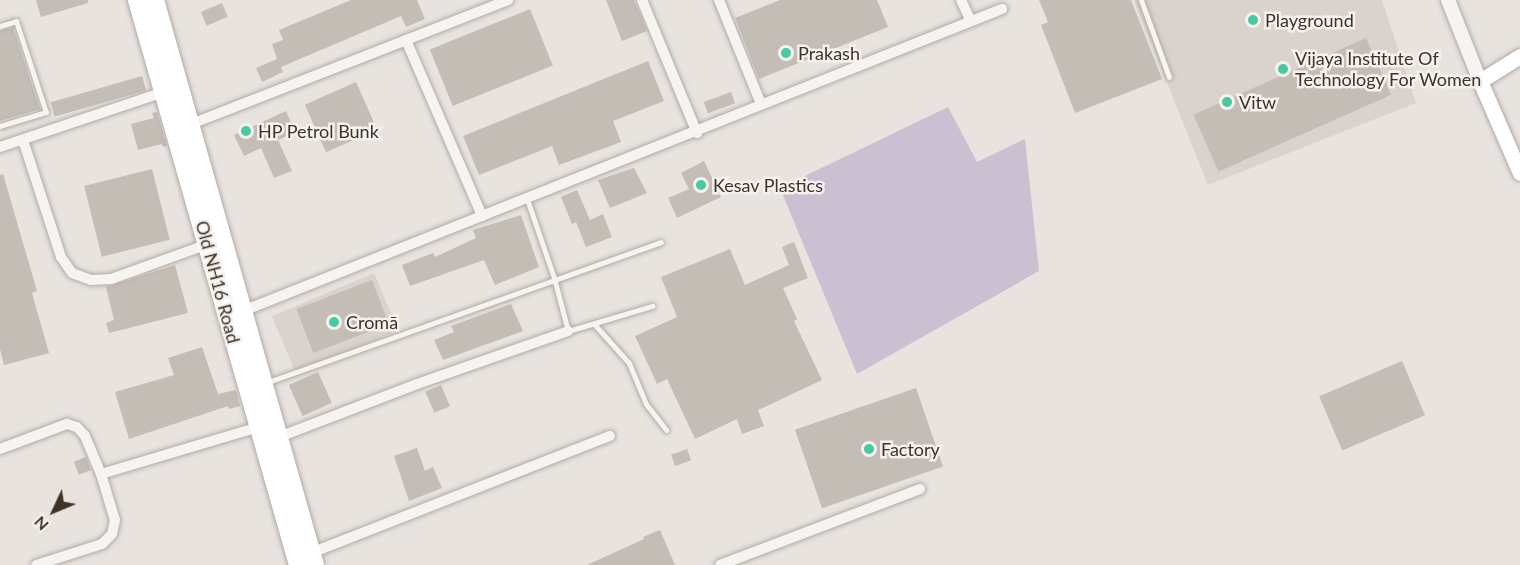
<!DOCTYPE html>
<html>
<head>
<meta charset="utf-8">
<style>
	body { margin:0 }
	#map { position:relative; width:1520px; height:565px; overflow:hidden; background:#e8e3df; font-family:Lato,sans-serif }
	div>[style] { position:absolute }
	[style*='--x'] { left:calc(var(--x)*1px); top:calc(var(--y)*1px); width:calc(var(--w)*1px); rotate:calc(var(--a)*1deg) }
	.built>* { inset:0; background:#dad2cd; transform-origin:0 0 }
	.green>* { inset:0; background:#cac0d1 }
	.building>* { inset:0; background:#c4bdb6; transform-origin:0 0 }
	.roads { filter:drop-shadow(0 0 2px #b2aba4) drop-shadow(0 0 2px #b2aba4) }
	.service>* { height:5px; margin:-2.5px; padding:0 2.5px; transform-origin:2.5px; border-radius:2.5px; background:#f6f4f1 }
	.minor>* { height:10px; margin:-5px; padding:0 5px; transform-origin:5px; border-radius:5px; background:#f6f4f1 }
	.tertiary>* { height:14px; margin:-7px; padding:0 7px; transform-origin:7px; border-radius:7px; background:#f6f4f1 }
	.secondary>* { height:15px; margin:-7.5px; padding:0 7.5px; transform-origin:7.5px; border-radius:7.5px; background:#fff }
	.primary>* { height:18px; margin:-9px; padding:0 9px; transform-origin:9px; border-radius:9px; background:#fff }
	.dots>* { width:16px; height:16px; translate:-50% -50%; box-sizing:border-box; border:3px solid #f5f1ee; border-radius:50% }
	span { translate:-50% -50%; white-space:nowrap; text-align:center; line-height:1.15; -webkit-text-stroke:5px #f5f1ee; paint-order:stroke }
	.poi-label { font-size:18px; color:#3e3328 }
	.left { translate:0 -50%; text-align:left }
	.street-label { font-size:18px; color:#3e3328 }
	.north { position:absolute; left:24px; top:481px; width:60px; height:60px; -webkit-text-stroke:4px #f5f1ee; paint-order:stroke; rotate:226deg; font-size:16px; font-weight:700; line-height:24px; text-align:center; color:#3e3328 }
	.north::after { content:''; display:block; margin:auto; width:21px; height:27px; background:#3e3328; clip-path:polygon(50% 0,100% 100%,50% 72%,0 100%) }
</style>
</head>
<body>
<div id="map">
	<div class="built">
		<div style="clip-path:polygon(1134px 0,1382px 0,1416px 103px,1208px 185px)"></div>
		<div style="left:374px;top:273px;width:62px;height:111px;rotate:67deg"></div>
	</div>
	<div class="green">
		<div style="clip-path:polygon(948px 107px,977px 162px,1025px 139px,1039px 271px,857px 374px,780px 188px)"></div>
	</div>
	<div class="building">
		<div style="clip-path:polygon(36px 0,88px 0,88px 3px,41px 17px)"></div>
		<div style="clip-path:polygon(351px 0,417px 0,425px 19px,406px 27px,401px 16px,281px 67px,283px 72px,262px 82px,256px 68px,277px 59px,272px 44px,283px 40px,279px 30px)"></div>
		<div style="clip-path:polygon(606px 0,634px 0,647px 31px,622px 41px)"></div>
		<div style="clip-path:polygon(780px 0,877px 0,888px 27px,759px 79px,735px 18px)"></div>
		<div style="clip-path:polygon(1039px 0,1131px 0,1162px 79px,1075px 113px,1041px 25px,1048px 22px)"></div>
		<div style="left:222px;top:3px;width:15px;height:23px;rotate:67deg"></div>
		<div style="left:530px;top:9px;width:61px;height:108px;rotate:68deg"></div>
		<div style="clip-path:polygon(13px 27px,40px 109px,0 121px,0 31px)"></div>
		<div style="left:1366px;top:38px;width:62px;height:189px;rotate:66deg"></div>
		<div style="clip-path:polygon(648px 61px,664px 101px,613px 121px,621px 142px,559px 165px,552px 146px,479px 175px,463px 136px)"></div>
		<div style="left:142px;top:76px;width:15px;height:95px;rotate:74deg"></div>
		<div style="left:356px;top:82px;width:52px;height:56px;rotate:66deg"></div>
		<div style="left:731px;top:92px;width:12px;height:29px;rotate:70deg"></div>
		<div style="clip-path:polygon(286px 111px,295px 132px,278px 140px,292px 171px,274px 178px,261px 148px,244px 156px,234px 135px)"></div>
		<div style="clip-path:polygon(157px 112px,167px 146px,163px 147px,162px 144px,138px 150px,131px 124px,154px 118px,152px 113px)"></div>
		<div style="clip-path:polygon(704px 161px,721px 197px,677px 218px,668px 198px,689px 189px,681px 173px)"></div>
		<div style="clip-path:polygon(634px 168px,647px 193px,610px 208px,598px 180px)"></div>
		<div style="left:152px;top:169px;width:73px;height:70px;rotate:76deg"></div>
		<div style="clip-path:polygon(3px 174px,37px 291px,32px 293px,49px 353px,4px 365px,0 349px,0 175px)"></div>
		<div style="clip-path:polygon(577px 190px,590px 220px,603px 214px,612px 237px,586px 247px,576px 222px,572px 224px,561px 197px)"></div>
		<div style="clip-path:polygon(521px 215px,539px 267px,495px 285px,484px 260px,410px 286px,402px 265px,433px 253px,435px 257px,476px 238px,473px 230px)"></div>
		<div style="clip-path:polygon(794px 242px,808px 278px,783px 288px,797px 319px,794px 321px,822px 380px,758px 410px,764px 426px,742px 434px,737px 419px,695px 439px,667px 379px,657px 384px,635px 336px,677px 317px,661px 277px,730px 249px,745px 285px,789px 265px,782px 247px)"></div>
		<div style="clip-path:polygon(175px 265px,188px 313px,109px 333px,106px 323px,114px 320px,106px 287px)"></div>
		<div style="left:372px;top:280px;width:47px;height:81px;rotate:69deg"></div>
		<div style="clip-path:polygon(511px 304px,523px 331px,443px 360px,434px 340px,454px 332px,451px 326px)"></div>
		<div style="clip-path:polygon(202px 347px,218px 394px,236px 390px,240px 406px,229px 409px,228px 406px,129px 439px,115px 392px,174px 375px,168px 358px)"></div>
		<div style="left:1402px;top:361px;width:59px;height:90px;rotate:67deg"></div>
		<div style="left:318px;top:372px;width:34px;height:32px;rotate:66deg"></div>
		<div style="left:441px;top:385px;width:23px;height:17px;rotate:67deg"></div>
		<div style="left:916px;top:388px;width:83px;height:128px;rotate:71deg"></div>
		<div style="clip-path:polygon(417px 448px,425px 471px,433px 467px,442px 488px,409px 501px,394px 456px)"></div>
		<div style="left:687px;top:449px;width:12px;height:17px;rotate:70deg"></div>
		<div style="left:86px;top:457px;width:14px;height:13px;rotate:69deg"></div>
		<div style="clip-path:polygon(660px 530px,675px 565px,587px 565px,644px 539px,643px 537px)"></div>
	</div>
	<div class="roads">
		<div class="service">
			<div style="--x:1141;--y:0;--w:82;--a:70"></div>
			<div style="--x:0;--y:26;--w:17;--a:-17"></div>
			<div style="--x:16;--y:21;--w:96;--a:71.8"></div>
			<div style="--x:46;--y:112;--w:48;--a:163.1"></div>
			<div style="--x:527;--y:199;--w:83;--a:71.1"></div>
			<div style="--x:554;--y:278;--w:55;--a:75.2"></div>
			<div style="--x:568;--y:331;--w:88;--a:-16.6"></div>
			<div style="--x:595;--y:325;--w:51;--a:48.2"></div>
			<div style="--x:629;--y:363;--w:44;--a:67.5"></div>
			<div style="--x:646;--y:404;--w:33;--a:52"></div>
			<div style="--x:268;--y:382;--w:417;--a:-19.6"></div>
		</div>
		<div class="minor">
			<div style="--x:642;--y:0;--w:144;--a:67.5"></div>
			<div style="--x:719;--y:0;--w:112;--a:68"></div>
			<div style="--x:961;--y:0;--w:23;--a:65"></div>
			<div style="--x:406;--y:40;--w:110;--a:-21.4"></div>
			<div style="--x:191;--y:124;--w:231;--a:-21.3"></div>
			<div style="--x:406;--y:40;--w:192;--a:66.6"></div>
			<div style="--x:23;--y:140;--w:123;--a:72"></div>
			<div style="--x:61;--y:257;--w:19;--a:55"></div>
			<div style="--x:72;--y:273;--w:20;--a:20"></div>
			<div style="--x:91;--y:280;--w:20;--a:-3"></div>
			<div style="--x:111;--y:279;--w:103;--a:-19.8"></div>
			<div style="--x:0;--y:147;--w:172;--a:-18.6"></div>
			<div style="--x:243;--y:311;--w:817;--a:-21.7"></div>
			<div style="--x:279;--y:437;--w:148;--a:-21"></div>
			<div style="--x:417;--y:384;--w:160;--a:-19.3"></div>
			<div style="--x:0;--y:449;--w:72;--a:-20.5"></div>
			<div style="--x:67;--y:424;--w:10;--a:17"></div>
			<div style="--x:77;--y:427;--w:12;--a:48"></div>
			<div style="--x:85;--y:436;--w:41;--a:67.2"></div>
			<div style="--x:101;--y:474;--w:48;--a:73.1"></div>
			<div style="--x:115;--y:520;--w:14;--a:102"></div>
			<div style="--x:112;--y:534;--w:14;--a:135"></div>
			<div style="--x:102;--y:544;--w:69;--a:162.3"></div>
			<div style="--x:101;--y:474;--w:168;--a:-16.6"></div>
			<div style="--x:311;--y:553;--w:321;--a:-21.4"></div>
			<div style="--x:720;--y:565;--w:214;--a:-20.8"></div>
		</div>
		<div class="tertiary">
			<div style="--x:1448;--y:0;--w:87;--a:68.4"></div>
		</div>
		<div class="secondary">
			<div style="--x:1520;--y:56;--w:47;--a:148"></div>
			<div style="--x:1480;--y:81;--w:100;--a:66.5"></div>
		</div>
		<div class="primary">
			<div style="--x:137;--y:0;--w:587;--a:74.09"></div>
			<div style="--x:155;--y:0;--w:587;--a:74.19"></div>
		</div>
	</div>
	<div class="dots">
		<div style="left:1253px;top:20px;background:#47caa2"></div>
		<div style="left:786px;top:53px;background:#47caa2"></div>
		<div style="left:1283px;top:69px;background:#47caa2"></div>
		<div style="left:1227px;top:102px;background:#47caa2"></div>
		<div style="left:246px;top:131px;background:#47caa2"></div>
		<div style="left:701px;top:185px;background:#47caa2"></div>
		<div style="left:334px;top:322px;background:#47caa2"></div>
		<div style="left:869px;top:449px;background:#47caa2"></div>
	</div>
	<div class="poi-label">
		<span class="left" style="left:1265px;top:20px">Playground</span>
		<span class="left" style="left:798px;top:53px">Prakash</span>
		<span class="left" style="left:1295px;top:69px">Vijaya Institute Of<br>Technology For Women</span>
		<span class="left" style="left:1239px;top:102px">Vitw</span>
		<span class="left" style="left:258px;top:131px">HP Petrol Bunk</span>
		<span class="left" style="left:713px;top:185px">Kesav Plastics</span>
		<span class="left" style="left:346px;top:322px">Cromā</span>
		<span class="left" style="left:881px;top:449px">Factory</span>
	</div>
	<div class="street-label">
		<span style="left:218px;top:282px;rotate:75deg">Old NH16 Road</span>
	</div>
	<div class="north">N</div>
</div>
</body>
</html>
